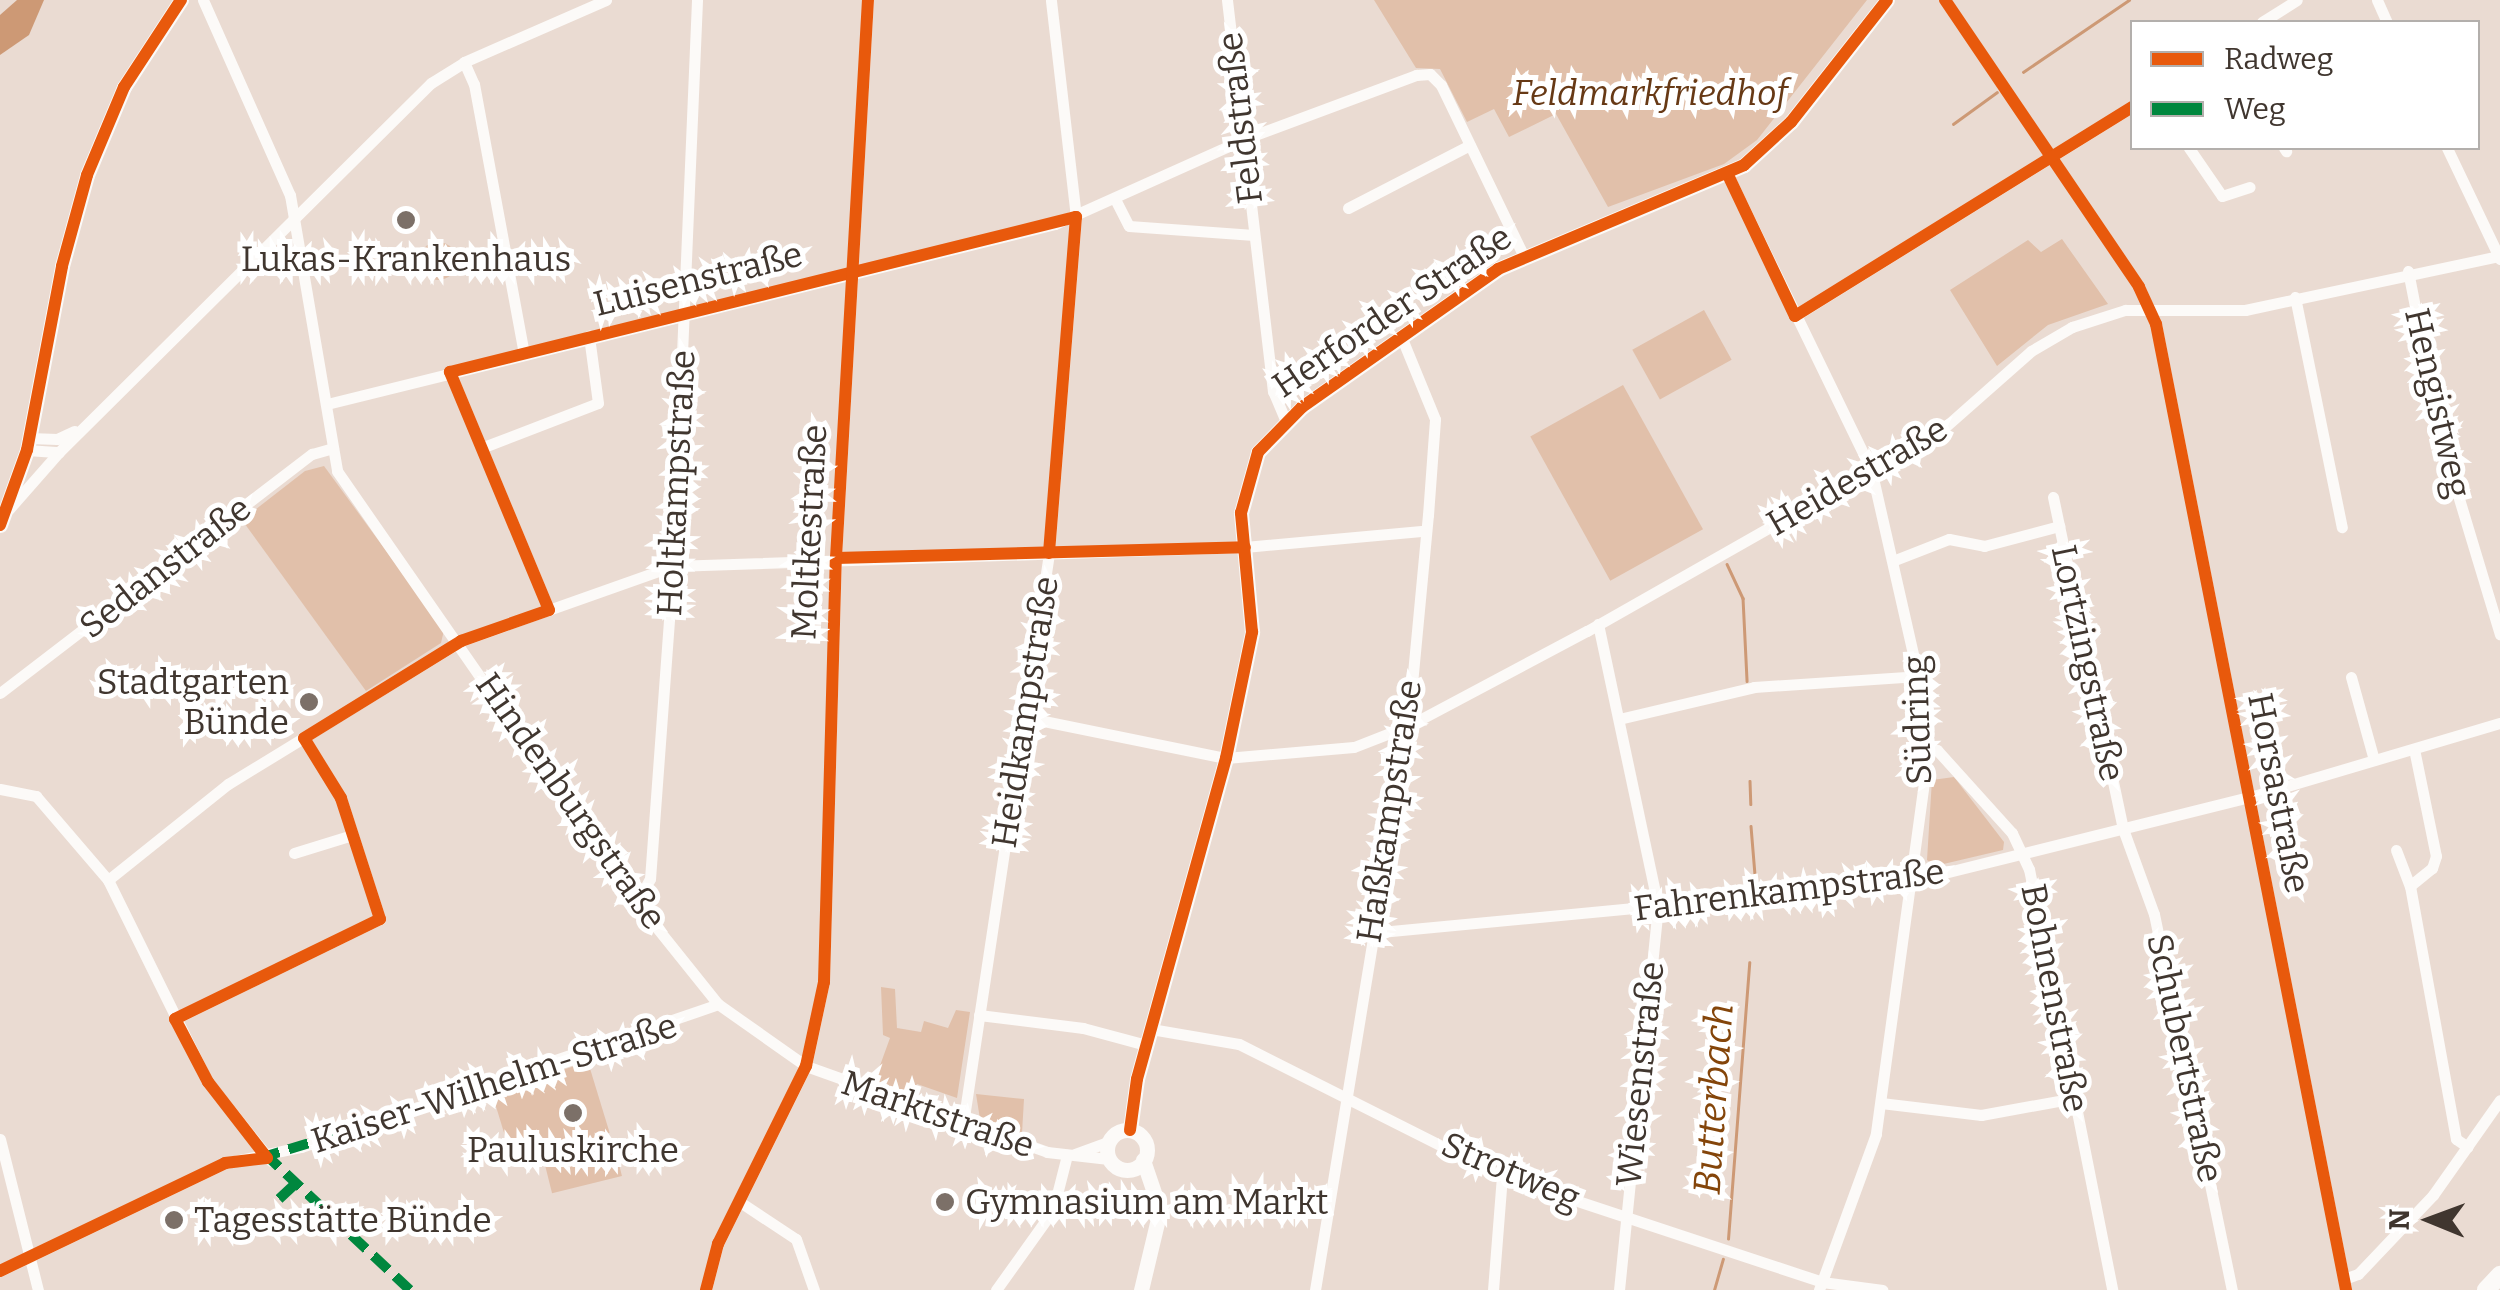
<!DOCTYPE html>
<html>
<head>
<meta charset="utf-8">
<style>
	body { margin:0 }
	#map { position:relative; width:2500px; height:1290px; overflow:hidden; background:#eadbd2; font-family:Bitter,serif }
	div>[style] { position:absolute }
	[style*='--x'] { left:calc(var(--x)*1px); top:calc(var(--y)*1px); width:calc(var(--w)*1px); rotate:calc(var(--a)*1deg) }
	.green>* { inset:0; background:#e1c0aa; transform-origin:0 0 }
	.round { border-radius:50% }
	.water>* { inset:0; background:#cd9975 }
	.stream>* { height:2.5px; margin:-1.25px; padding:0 1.25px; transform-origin:1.25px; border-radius:1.25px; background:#cd9975 }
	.minor>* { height:11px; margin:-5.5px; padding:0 5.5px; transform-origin:5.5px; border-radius:5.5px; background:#fcfaf8 }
	.major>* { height:15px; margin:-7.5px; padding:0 7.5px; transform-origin:7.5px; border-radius:7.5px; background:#fcfaf8 }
	.major>.ring { margin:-7.5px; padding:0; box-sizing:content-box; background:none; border:15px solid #fcfaf8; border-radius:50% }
	.highway>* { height:18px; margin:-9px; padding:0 9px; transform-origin:9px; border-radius:9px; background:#fcfaf8 }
	.quiet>* { height:10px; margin-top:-5px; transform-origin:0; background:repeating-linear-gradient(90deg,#00873e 0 20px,transparent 0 30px) }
	.cycleway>* { height:12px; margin:-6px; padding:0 6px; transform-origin:6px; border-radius:6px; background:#e8590c }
	.dots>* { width:28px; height:28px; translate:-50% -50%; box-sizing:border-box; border:5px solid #fff; border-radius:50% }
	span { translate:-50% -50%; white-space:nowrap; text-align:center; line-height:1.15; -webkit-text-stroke:10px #fff; paint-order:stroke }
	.park-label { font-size:35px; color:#673915; font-style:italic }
	.street-label { font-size:35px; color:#40362f }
	.poi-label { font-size:35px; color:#40362f }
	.right { translate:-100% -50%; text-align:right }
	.left { translate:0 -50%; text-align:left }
	.water-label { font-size:38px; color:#84450a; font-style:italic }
	.legend { position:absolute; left:2130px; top:20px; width:350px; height:130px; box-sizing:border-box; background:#fff; border:2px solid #b3afac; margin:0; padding:12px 18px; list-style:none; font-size:30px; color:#40362f }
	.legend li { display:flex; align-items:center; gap:20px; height:50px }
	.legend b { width:50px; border:2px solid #b3afac }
	.north { position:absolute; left:2380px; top:1170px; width:100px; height:100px; -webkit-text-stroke:8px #fff; paint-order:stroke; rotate:271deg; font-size:28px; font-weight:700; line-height:40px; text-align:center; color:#40362f }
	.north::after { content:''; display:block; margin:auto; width:35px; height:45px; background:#40362f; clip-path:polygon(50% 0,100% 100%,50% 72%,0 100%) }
</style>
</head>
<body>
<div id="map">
	<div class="green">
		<div style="clip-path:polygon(1374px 0,1867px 0,1757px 140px,1724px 164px,1608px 207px,1556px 114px,1509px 137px,1494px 109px,1467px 122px,1440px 69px,1416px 68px)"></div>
		<div style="clip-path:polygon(2062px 239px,2108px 304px,2048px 325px,1997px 366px,1950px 290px,2028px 240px,2041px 252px)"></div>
		<div class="round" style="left:419px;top:242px;width:38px;height:38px"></div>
		<div style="left:1704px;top:310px;width:57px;height:82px;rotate:61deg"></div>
		<div style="left:1623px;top:385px;width:165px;height:106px;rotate:61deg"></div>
		<div style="clip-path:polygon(324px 466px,444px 630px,441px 643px,366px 691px,242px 520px,305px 471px)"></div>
		<div style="clip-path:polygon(1954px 777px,2004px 842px,2003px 850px,1935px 866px,1927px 860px,1932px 780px)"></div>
		<div style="clip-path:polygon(881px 987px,895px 989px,897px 1028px,921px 1032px,924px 1021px,948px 1028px,956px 1010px,970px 1012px,957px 1098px,917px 1084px,911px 1095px,874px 1082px,890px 1038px,883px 1035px)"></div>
		<div style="left:588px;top:1062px;width:74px;height:101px;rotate:73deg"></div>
		<div style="clip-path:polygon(976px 1094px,1024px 1099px,1022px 1133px,980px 1119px)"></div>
		<div style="left:613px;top:1140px;width:37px;height:72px;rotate:76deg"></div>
	</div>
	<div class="water">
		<div style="clip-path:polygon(17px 0,44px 0,29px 35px,0 55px,0 15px)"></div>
	</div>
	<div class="stream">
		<div style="--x:2023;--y:72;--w:128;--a:-34.2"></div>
		<div style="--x:1953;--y:124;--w:54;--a:-36"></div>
		<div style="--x:1727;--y:564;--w:38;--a:65"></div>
		<div style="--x:1743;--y:598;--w:83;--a:87.2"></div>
		<div style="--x:1750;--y:781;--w:23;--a:88"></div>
		<div style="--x:1751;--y:826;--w:61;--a:85.3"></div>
		<div style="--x:1728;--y:1239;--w:277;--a:-85.6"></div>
		<div style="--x:1714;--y:1290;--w:32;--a:-74"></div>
	</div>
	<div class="minor">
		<div style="--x:203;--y:0;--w:214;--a:66"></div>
		<div style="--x:290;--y:195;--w:280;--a:80.3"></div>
		<div style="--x:337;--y:471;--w:526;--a:55.22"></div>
		<div style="--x:637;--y:903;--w:129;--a:51.3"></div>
		<div style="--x:718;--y:1004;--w:108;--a:35.2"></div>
		<div style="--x:806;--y:1066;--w:256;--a:19.6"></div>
		<div style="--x:1047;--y:1152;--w:62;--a:6.4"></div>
		<div style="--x:1227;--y:0;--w:394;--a:83.3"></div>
		<div style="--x:1273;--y:391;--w:30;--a:67"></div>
		<div style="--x:1945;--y:0;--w:346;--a:55.9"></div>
		<div style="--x:2139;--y:287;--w:41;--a:65.3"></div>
		<div style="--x:2156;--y:324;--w:985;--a:78.87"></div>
		<div style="--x:2377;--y:0;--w:24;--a:66"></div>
		<div style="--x:2262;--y:22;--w:41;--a:-32.2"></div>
		<div style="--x:464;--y:62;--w:24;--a:66"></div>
		<div style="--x:474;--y:84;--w:274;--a:79.5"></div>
		<div style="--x:2189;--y:148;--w:58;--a:55.5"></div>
		<div style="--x:2222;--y:196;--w:29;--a:-18"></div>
		<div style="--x:2284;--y:148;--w:4;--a:56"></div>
		<div style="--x:2447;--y:148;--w:123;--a:64.5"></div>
		<div style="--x:1728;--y:175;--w:327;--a:64.1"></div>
		<div style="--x:1871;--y:469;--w:212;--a:77.2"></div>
		<div style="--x:1918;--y:676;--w:106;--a:86.8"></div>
		<div style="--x:1924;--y:782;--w:355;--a:97.8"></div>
		<div style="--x:1876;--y:1134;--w:166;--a:110.1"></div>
		<div style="--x:1115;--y:199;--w:30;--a:63"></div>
		<div style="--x:1129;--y:226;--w:125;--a:4.1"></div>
		<div style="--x:1348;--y:208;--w:137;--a:-27.3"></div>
		<div style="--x:2408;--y:271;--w:171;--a:78.9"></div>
		<div style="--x:2441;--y:439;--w:204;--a:73.2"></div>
		<div style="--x:2295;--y:297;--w:235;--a:78.5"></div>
		<div style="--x:1795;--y:316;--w:397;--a:-31.8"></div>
		<div style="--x:450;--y:372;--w:258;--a:67.4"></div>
		<div style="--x:327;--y:404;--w:750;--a:-13.89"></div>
		<div style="--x:1055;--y:224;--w:207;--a:-24.2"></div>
		<div style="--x:1244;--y:139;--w:184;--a:-20.4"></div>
		<div style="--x:1416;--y:75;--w:14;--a:-4"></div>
		<div style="--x:1430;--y:74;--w:16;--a:45"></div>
		<div style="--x:1441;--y:85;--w:189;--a:64.2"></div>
		<div style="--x:29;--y:438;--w:28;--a:2"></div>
		<div style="--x:57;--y:439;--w:19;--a:-25"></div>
		<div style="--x:481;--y:448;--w:125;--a:-21"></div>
		<div style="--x:598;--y:403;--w:68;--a:-97.7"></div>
		<div style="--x:27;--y:450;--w:32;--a:4"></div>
		<div style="--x:59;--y:452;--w:524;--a:-44.77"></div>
		<div style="--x:431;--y:83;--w:39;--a:-32"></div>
		<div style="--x:464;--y:62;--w:155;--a:-23.6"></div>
		<div style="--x:2053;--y:497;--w:339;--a:78.1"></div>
		<div style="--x:2123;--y:829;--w:90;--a:70"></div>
		<div style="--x:2154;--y:914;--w:384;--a:78.3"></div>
		<div style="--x:9;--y:509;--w:76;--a:-48.7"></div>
		<div style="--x:1895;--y:560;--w:58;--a:-21.3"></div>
		<div style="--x:1949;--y:539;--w:36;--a:11"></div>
		<div style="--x:1984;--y:546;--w:78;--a:-14.9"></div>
		<div style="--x:1598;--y:624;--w:288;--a:78"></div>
		<div style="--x:1658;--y:906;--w:386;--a:95.8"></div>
		<div style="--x:2351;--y:677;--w:86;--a:74.5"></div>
		<div style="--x:0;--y:693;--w:393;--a:-37.5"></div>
		<div style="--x:312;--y:454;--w:22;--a:-16"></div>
		<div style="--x:1024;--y:717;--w:206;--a:11.5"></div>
		<div style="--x:1226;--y:758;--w:128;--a:-4.9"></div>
		<div style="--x:1354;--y:747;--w:58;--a:-21.3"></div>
		<div style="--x:1408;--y:726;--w:203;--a:-28"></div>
		<div style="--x:1587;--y:631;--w:411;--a:-29.6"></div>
		<div style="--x:1944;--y:428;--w:116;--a:-41.5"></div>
		<div style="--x:2031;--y:351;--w:48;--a:-30.3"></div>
		<div style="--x:2072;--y:327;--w:56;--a:-17.8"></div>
		<div style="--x:2125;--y:310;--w:120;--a:0"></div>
		<div style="--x:2245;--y:310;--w:261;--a:-12"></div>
		<div style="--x:1619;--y:719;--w:139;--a:-13.3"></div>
		<div style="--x:1754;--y:687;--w:164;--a:-3.8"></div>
		<div style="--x:2414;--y:749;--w:109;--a:78.4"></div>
		<div style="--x:2436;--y:856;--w:13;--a:108"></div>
		<div style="--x:2432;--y:868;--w:28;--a:141"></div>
		<div style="--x:2410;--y:886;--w:257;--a:79.7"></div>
		<div style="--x:2456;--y:1139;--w:14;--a:34"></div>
		<div style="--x:1923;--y:750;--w:14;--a:0"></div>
		<div style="--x:1937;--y:750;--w:112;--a:47.9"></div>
		<div style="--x:2012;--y:833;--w:40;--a:65"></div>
		<div style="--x:2029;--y:869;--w:429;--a:78.8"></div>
		<div style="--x:0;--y:789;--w:37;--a:11"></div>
		<div style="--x:36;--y:796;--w:111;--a:49.4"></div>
		<div style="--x:108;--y:880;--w:225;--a:63.7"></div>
		<div style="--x:208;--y:1082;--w:101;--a:51.4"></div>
		<div style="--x:2396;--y:850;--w:39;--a:69"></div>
		<div style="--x:294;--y:853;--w:61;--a:-17.2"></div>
		<div style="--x:108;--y:880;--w:154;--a:-38.7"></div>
		<div style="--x:228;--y:784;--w:273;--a:-31.5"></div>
		<div style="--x:461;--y:641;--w:225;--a:-19.5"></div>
		<div style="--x:673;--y:566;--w:572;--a:-1.9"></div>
		<div style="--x:1245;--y:547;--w:177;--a:-5.2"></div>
		<div style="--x:637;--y:903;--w:27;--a:-62"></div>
		<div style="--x:650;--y:879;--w:314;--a:-85.8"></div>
		<div style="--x:673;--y:566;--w:567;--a:-87.57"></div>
		<div style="--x:1370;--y:933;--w:540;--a:-5.42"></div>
		<div style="--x:1908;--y:882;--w:352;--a:-14"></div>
		<div style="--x:2250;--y:797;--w:261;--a:-16.5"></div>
		<div style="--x:979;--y:1015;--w:105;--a:7.1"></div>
		<div style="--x:1083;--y:1028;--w:65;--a:15.1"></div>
		<div style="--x:175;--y:1019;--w:228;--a:-26"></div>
		<div style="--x:380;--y:919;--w:127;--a:-107.9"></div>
		<div style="--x:341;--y:798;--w:70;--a:-121.7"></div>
		<div style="--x:1151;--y:1029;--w:89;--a:9.7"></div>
		<div style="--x:1239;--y:1044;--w:294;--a:26.7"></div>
		<div style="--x:1502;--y:1176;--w:337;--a:18.3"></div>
		<div style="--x:1822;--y:1282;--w:61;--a:7.6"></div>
		<div style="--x:1881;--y:1103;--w:101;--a:6.8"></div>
		<div style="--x:1981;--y:1115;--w:96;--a:-10.3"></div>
		<div style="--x:963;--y:1124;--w:577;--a:-81.43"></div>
		<div style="--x:1049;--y:553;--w:337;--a:-85.4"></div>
		<div style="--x:1076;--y:217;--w:218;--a:-96.6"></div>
		<div style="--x:0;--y:1139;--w:156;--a:75.9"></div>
		<div style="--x:1075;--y:1154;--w:35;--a:-20"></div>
		<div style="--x:740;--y:1202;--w:67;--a:33.5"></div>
		<div style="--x:796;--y:1239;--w:54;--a:70.6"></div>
		<div style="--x:0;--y:1271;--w:250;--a:-25.6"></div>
		<div style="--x:225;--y:1163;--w:78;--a:-11.9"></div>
		<div style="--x:301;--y:1147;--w:441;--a:-18.9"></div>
		<div style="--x:2344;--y:1279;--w:15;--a:-20"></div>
		<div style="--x:2358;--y:1274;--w:109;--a:-46.5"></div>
		<div style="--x:2433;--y:1195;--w:116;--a:-54.8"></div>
		<div style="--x:706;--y:1290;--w:48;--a:-75.4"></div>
		<div style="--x:718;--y:1244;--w:199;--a:-63.7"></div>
		<div style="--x:806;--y:1066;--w:86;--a:-77.9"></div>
		<div style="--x:824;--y:982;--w:424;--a:-88.4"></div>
		<div style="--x:836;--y:558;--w:559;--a:-86.72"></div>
		<div style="--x:996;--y:1290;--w:98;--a:-54.5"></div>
		<div style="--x:1053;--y:1210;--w:57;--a:-75.7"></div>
		<div style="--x:1315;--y:1290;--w:572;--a:-80.64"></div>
		<div style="--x:1408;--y:726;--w:212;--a:-84.6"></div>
		<div style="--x:1428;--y:515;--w:96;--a:-85.8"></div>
		<div style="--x:1435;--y:419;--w:90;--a:-112.3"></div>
		<div style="--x:1493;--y:1290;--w:114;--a:-85.5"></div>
	</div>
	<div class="major">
		<div style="--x:0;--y:525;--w:80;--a:-70.2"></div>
		<div style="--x:27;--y:450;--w:187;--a:-79.2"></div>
		<div style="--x:62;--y:266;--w:94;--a:-74.6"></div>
		<div style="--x:87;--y:175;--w:95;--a:-67.2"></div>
		<div style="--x:124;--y:87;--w:104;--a:-56.8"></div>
		<div style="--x:1130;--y:1130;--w:51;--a:-82.2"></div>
		<div style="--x:1137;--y:1079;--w:333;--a:-74.5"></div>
		<div style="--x:1226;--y:758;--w:129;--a:-78.3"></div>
		<div style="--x:1252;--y:632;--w:120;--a:-95.3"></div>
		<div style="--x:1241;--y:513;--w:63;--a:-74.4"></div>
		<div style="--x:1258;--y:452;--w:63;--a:-45.6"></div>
		<div style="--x:1302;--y:407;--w:240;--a:-35.1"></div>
		<div style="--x:1498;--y:269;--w:267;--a:-22.9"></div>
		<div style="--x:1744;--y:165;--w:64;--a:-42.5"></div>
		<div style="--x:1791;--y:122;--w:155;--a:-51.8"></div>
		<div class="ring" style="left:1107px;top:1130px;width:25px;height:25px"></div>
		<div style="--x:1141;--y:1290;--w:82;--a:-76.6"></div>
		<div style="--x:1160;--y:1210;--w:53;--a:-108.8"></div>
	</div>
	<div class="highway">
		<div style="--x:2486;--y:1290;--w:21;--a:-47"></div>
	</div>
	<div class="quiet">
		<div style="--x:264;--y:1153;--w:200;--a:43.2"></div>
		<div style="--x:260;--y:1158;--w:120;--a:-16.9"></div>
		<div style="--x:279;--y:1199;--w:22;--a:-43"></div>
	</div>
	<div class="cycleway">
		<div style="--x:1945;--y:0;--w:346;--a:55.9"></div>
		<div style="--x:2139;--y:287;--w:41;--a:65.3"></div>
		<div style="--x:2156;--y:324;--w:985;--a:78.87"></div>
		<div style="--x:1728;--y:175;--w:156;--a:64.6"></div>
		<div style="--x:1795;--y:316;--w:397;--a:-31.8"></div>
		<div style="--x:0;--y:525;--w:80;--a:-70.2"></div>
		<div style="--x:27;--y:450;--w:187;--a:-79.2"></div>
		<div style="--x:62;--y:266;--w:94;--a:-74.6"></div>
		<div style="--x:87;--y:175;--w:95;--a:-67.2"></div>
		<div style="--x:124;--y:87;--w:104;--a:-56.8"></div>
		<div style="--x:836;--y:558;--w:409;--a:-1.5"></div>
		<div style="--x:1130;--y:1130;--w:51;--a:-82.2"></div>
		<div style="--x:1137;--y:1079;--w:333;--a:-74.5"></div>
		<div style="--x:1226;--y:758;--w:129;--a:-78.3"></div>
		<div style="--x:1252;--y:632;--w:120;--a:-95.3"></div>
		<div style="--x:1241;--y:513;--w:63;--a:-74.4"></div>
		<div style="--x:1258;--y:452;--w:63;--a:-45.6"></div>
		<div style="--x:1302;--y:407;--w:240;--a:-35.1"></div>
		<div style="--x:1498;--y:269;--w:267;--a:-22.9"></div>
		<div style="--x:1744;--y:165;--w:64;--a:-42.5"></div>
		<div style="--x:1791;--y:122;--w:155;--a:-51.8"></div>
		<div style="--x:267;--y:1158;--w:96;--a:-127.8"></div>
		<div style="--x:208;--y:1082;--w:71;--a:-117.6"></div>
		<div style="--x:175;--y:1019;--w:228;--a:-26"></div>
		<div style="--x:380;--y:919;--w:127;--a:-107.9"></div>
		<div style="--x:341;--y:798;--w:70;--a:-121.7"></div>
		<div style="--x:304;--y:738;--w:185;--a:-31.7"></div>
		<div style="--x:461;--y:641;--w:93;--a:-19.4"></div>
		<div style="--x:549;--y:610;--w:258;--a:-112.6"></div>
		<div style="--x:450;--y:372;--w:645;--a:-13.91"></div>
		<div style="--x:1076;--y:217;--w:337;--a:94.6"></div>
		<div style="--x:0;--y:1271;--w:250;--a:-25.6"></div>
		<div style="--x:225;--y:1163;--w:42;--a:-6.8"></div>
		<div style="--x:706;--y:1290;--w:48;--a:-75.4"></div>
		<div style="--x:718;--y:1244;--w:199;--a:-63.7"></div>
		<div style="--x:806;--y:1066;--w:86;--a:-77.9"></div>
		<div style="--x:824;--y:982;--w:424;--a:-88.4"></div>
		<div style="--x:836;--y:558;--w:559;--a:-86.72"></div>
	</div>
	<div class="dots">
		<div style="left:406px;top:220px;background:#7c7068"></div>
		<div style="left:309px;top:702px;background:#7c7068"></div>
		<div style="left:573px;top:1113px;background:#7c7068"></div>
		<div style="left:945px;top:1202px;background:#7c7068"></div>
		<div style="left:174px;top:1220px;background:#7c7068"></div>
	</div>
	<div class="park-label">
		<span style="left:1650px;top:93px">Feldmarkfriedhof</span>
	</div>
	<div class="street-label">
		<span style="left:1240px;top:118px;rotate:-97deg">Feldstraße</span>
		<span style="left:698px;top:279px;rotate:-14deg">Luisenstraße</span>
		<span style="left:1392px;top:311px;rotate:-34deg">Herforder Straße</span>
		<span style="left:2438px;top:403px;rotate:77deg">Hengistweg</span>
		<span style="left:1857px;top:476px;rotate:-30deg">Heidestraße</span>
		<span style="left:676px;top:483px;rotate:-87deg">Holtkampstraße</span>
		<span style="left:809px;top:532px;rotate:-87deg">Moltkestraße</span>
		<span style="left:165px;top:567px;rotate:-38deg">Sedanstraße</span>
		<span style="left:2088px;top:663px;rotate:78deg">Lortzingstraße</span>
		<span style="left:1025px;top:712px;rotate:-81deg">Heidkampstraße</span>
		<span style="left:1917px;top:720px;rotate:-92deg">Südring</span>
		<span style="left:2279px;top:793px;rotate:79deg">Horsastraße</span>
		<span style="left:571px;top:801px;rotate:55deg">Hindenburgstraße</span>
		<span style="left:1389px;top:811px;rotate:-81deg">Haßkampstraße</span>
		<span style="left:1789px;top:890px;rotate:-7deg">Fahrenkampstraße</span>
		<span style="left:2055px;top:998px;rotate:79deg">Bohnenstraße</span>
		<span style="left:2185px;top:1058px;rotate:78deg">Schubertstraße</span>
		<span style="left:1640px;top:1074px;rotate:-84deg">Wiesenstraße</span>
		<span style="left:494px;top:1083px;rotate:-18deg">Kaiser-Wilhelm-Straße</span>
		<span style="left:938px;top:1114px;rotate:19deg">Marktstraße</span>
		<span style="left:1511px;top:1171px;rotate:23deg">Strotweg</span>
	</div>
	<div class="poi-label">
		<span style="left:406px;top:259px">Lukas-Krankenhaus</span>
		<span class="right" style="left:289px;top:702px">Stadtgarten<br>Bünde</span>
		<span style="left:573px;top:1150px">Pauluskirche</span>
		<span class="left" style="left:965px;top:1202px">Gymnasium am Markt</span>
		<span class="left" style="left:194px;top:1220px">Tagesstätte Bünde</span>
	</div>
	<div class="water-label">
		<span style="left:1714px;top:1099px;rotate:-86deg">Butterbach</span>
	</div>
	<ul class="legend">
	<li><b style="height:12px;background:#e8590c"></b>Radweg</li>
	<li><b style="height:12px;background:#00873e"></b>Weg</li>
	</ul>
	<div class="north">N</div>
</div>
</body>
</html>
